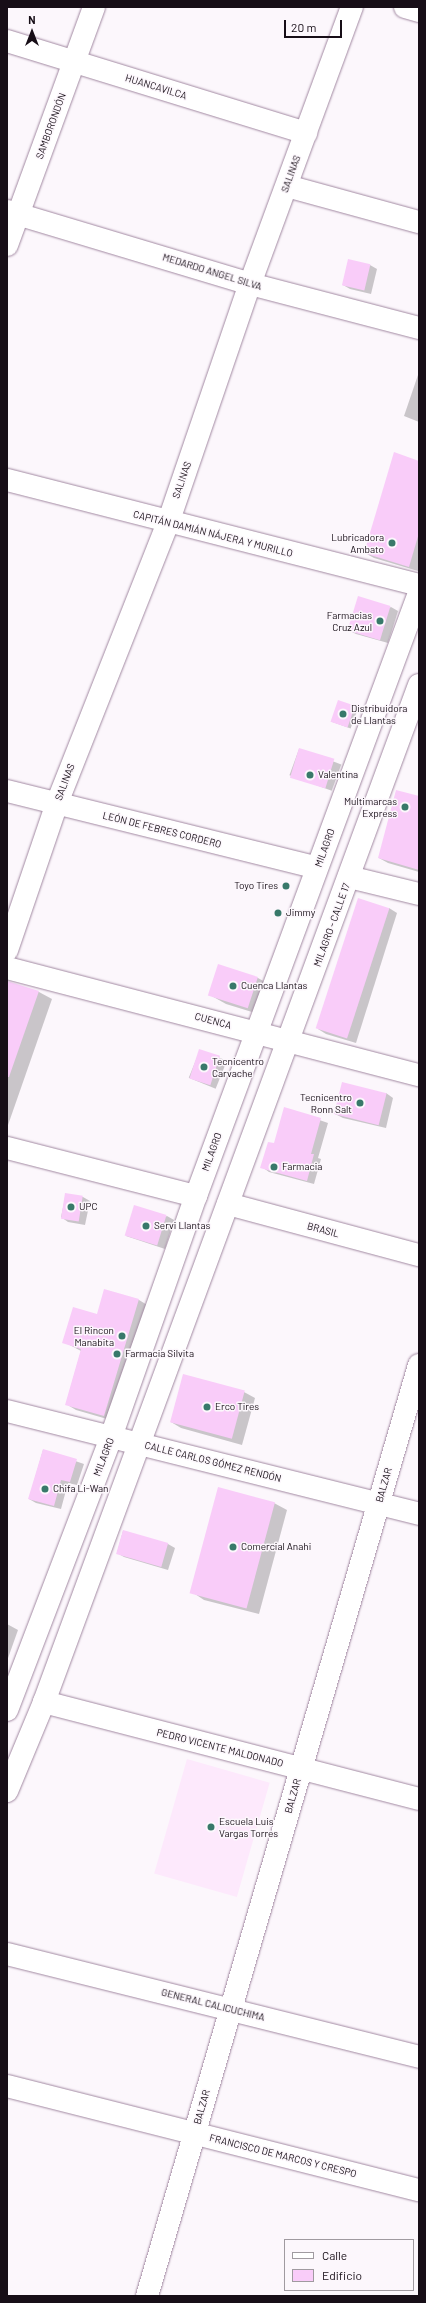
<!DOCTYPE html>
<html>
<head>
<meta charset="utf-8">
<style>
	body { margin:0 }
	#map { position:relative; width:426px; height:2303px; overflow:hidden; background:#fcf7fc; font-family:Barlow,sans-serif }
	div>[style] { position:absolute }
	[style*='--x'] { left:calc(var(--x)*1px); top:calc(var(--y)*1px); width:calc(var(--w)*1px); rotate:calc(var(--a)*1deg) }
	.built>* { inset:0; background:#fde9fc; transform-origin:0 0 }
	.shadow>* { inset:0; background:#0003; transform-origin:0 0 }
	.building>* { inset:0; background:#f9ccf9; transform-origin:0 0 }
	.roads { filter:drop-shadow(0 0 1px #a188a1) drop-shadow(0 0 1px #a188a1) }
	.minor>* { height:22px; margin:-11px; padding:0 11px; transform-origin:11px; border-radius:11px; background:#fff }
	.major>* { height:22px; margin:-11px; padding:0 11px; transform-origin:11px; border-radius:11px; background:#fff }
	.dots>* { width:11px; height:11px; translate:-50% -50%; box-sizing:border-box; border:2px solid #fcf7fc; border-radius:50% }
	span { translate:-50% -50%; white-space:nowrap; text-align:center; line-height:1.15; -webkit-text-stroke:3px #fcf7fc; paint-order:stroke }
	.street-label { font-size:10px; color:#170e17 }
	.poi-label { font-size:10px; color:#170e17 }
	.right { translate:-100% -50%; text-align:right }
	.left { translate:0 -50%; text-align:left }
	.frame { position:absolute; inset:0; border:8px solid #170e17; pointer-events:none }
	.legend { position:absolute; left:284px; top:2239px; width:130px; height:52px; box-sizing:border-box; background:#fcf7fc; border:1px solid #a09aa0; margin:0; padding:5px 7px; list-style:none; font-size:12px; color:#170e17 }
	.legend li { display:flex; align-items:center; gap:8px; height:20px }
	.legend b { width:20px; border:1px solid #a09aa0 }
	.north { position:absolute; left:12px; top:12px; width:40px; height:40px; -webkit-text-stroke:3px #fcf7fc; paint-order:stroke; rotate:0deg; font-size:11px; font-weight:700; line-height:16px; text-align:center; color:#170e17 }
	.north::after { content:''; display:block; margin:auto; width:14px; height:18px; background:#170e17; clip-path:polygon(50% 0,100% 100%,50% 72%,0 100%) }
	.scale { position:absolute; left:284px; top:20px; width:58px; height:18px; box-sizing:border-box; border:2px solid #170e17; border-top:0; padding-left:5px; font-size:12px; line-height:14px; white-space:nowrap; color:#170e17; -webkit-text-stroke:3px #fcf7fc; paint-order:stroke }
</style>
</head>
<body>
<div id="map">
	<div class="built">
		<div style="left:187px;top:1759px;width:86px;height:119px;rotate:16deg"></div>
	</div>
	<div class="shadow">
		<div style="clip-path:polygon(370px 265px,377px 269px,371px 294px,350px 289px,343px 285px)"></div>
		<div style="clip-path:polygon(419px 372px,419px 422px,404px 416px)"></div>
		<div style="clip-path:polygon(419px 462px,419px 569px,418px 571px,374px 558px,365px 553px)"></div>
		<div style="clip-path:polygon(391px 607px,398px 611px,388px 643px,356px 634px,348px 630px)"></div>
		<div style="left:339px;top:702px;width:20px;height:21px;rotate:20deg"></div>
		<div style="left:299px;top:749px;width:45px;height:28px;rotate:20deg"></div>
		<div style="clip-path:polygon(419px 797px,419px 872px,388px 863px,379px 858px)"></div>
		<div style="clip-path:polygon(389px 908px,397px 913px,356px 1043px,326px 1034px,318px 1029px)"></div>
		<div style="clip-path:polygon(219px 966px,258px 978px,274px 987px,265px 1016px,226px 1004px,210px 995px)"></div>
		<div style="clip-path:polygon(7px 983px,39px 992px,52px 999px,7px 1128px)"></div>
		<div style="left:200px;top:1050px;width:29px;height:30px;rotate:22deg"></div>
		<div style="clip-path:polygon(386px 1093px,393px 1098px,386px 1128px,343px 1118px,335px 1114px)"></div>
		<div style="clip-path:polygon(285px 1108px,328px 1123px,318px 1158px,321px 1159px,314px 1184px,269px 1172px,262px 1167px,275px 1145px)"></div>
		<div style="clip-path:polygon(66px 1194px,83px 1197px,90px 1201px,85px 1225px,68px 1222px,61px 1217px)"></div>
		<div style="clip-path:polygon(167px 1216px,174px 1220px,165px 1249px,126px 1236px)"></div>
		<div style="clip-path:polygon(105px 1290px,139px 1300px,149px 1306px,114px 1421px,76px 1410px,66px 1404px,81px 1351px,64px 1342px,98px 1315px)"></div>
		<div style="clip-path:polygon(244px 1392px,255px 1398px,242px 1445px,181px 1428px,171px 1422px)"></div>
		<div style="clip-path:polygon(43px 1450px,84px 1464px,77px 1485px,68px 1483px,61px 1509px,36px 1503px,29px 1499px)"></div>
		<div style="clip-path:polygon(274px 1503px,287px 1510px,259px 1614px,204px 1600px,192px 1592px)"></div>
		<div style="clip-path:polygon(123px 1531px,168px 1544px,175px 1548px,168px 1570px,124px 1557px,117px 1553px)"></div>
		<div style="clip-path:polygon(7px 1624px,18px 1630px,7px 1661px)"></div>
	</div>
	<div class="building">
		<div style="left:348px;top:259px;width:23px;height:27px;rotate:13deg"></div>
		<div style="clip-path:polygon(394px 452px,419px 461px,419px 533px,409px 567px,364px 553px)"></div>
		<div style="left:358px;top:596px;width:34px;height:36px;rotate:17deg"></div>
		<div style="left:338px;top:700px;width:18px;height:23px;rotate:19deg"></div>
		<div style="left:299px;top:748px;width:37px;height:31px;rotate:17deg"></div>
		<div style="clip-path:polygon(396px 790px,419px 796px,419px 870px,378px 858px)"></div>
		<div style="left:358px;top:898px;width:33px;height:137px;rotate:18deg"></div>
		<div style="left:218px;top:964px;width:42px;height:33px;rotate:18deg"></div>
		<div style="clip-path:polygon(7px 981px,39px 991px,9px 1077px,7px 1077px)"></div>
		<div style="left:199px;top:1049px;width:22px;height:31px;rotate:18deg"></div>
		<div style="left:342px;top:1082px;width:46px;height:33px;rotate:14deg"></div>
		<div style="clip-path:polygon(284px 1107px,321px 1118px,311px 1154px,314px 1154px,307px 1181px,260px 1168px,268px 1142px,274px 1143px)"></div>
		<div style="left:65px;top:1193px;width:18px;height:26px;rotate:9deg"></div>
		<div style="left:134px;top:1205px;width:34px;height:32px;rotate:17deg"></div>
		<div style="clip-path:polygon(104px 1289px,139px 1299px,104px 1416px,65px 1405px,81px 1349px,62px 1343px,73px 1307px,97px 1314px)"></div>
		<div style="left:183px;top:1374px;width:64px;height:50px;rotate:15deg"></div>
		<div style="clip-path:polygon(43px 1449px,77px 1459px,70px 1482px,61px 1480px,54px 1506px,28px 1499px)"></div>
		<div style="left:218px;top:1487px;width:59px;height:110px;rotate:15deg"></div>
		<div style="left:123px;top:1530px;width:47px;height:25px;rotate:16deg"></div>
	</div>
	<div class="roads">
		<div class="minor">
			<div style="--x:405;--y:7;--w:15;--a:16"></div>
			<div style="--x:7;--y:41;--w:313;--a:17.1"></div>
			<div style="--x:287;--y:186;--w:137;--a:15.3"></div>
			<div style="--x:7;--y:211;--w:254;--a:16.7"></div>
			<div style="--x:250;--y:284;--w:175;--a:14.6"></div>
			<div style="--x:7;--y:245;--w:253;--a:-69.9"></div>
			<div style="--x:7;--y:480;--w:425;--a:14.3"></div>
			<div style="--x:7;--y:791;--w:319;--a:13.9"></div>
			<div style="--x:349;--y:877;--w:72;--a:13.7"></div>
			<div style="--x:7;--y:950;--w:155;--a:-71.2"></div>
			<div style="--x:57;--y:803;--w:301;--a:-68.4"></div>
			<div style="--x:168;--y:523;--w:253;--a:-71.1"></div>
			<div style="--x:250;--y:284;--w:295;--a:-69.8"></div>
			<div style="--x:7;--y:1148;--w:195;--a:14.3"></div>
			<div style="--x:228;--y:1204;--w:198;--a:15"></div>
			<div style="--x:44;--y:1702;--w:387;--a:14.5"></div>
			<div style="--x:7;--y:1954;--w:425;--a:14"></div>
			<div style="--x:7;--y:2086;--w:425;--a:14.2"></div>
			<div style="--x:147;--y:2296;--w:970;--a:-73.71"></div>
		</div>
		<div class="major">
			<div style="--x:7;--y:968;--w:426;--a:14.6"></div>
			<div style="--x:7;--y:1411;--w:425;--a:14"></div>
			<div style="--x:7;--y:1710;--w:292;--a:-69.1"></div>
			<div style="--x:111;--y:1437;--w:256;--a:-70.6"></div>
			<div style="--x:196;--y:1196;--w:643;--a:-69.7"></div>
			<div style="--x:7;--y:1791;--w:96;--a:-67.4"></div>
			<div style="--x:44;--y:1702;--w:1084;--a:-69.76"></div>
		</div>
	</div>
	<div class="dots">
		<div style="left:392px;top:543px;background:#38796a"></div>
		<div style="left:380px;top:621px;background:#38796a"></div>
		<div style="left:343px;top:714px;background:#38796a"></div>
		<div style="left:310px;top:775px;background:#38796a"></div>
		<div style="left:405px;top:807px;background:#38796a"></div>
		<div style="left:286px;top:886px;background:#38796a"></div>
		<div style="left:278px;top:913px;background:#38796a"></div>
		<div style="left:233px;top:986px;background:#38796a"></div>
		<div style="left:204px;top:1067px;background:#38796a"></div>
		<div style="left:360px;top:1103px;background:#38796a"></div>
		<div style="left:274px;top:1167px;background:#38796a"></div>
		<div style="left:71px;top:1207px;background:#38796a"></div>
		<div style="left:146px;top:1226px;background:#38796a"></div>
		<div style="left:122px;top:1336px;background:#38796a"></div>
		<div style="left:117px;top:1354px;background:#38796a"></div>
		<div style="left:207px;top:1407px;background:#38796a"></div>
		<div style="left:45px;top:1489px;background:#38796a"></div>
		<div style="left:233px;top:1547px;background:#38796a"></div>
		<div style="left:211px;top:1827px;background:#38796a"></div>
	</div>
	<div class="street-label">
		<span style="left:156px;top:87px;rotate:17deg">HUANCAVILCA</span>
		<span style="left:51px;top:126px;rotate:-70deg">SAMBORONDÓN</span>
		<span style="left:291px;top:174px;rotate:-70deg">SALINAS</span>
		<span style="left:212px;top:272px;rotate:17deg">MEDARDO ANGEL SILVA</span>
		<span style="left:182px;top:480px;rotate:-71deg">SALINAS</span>
		<span style="left:213px;top:534px;rotate:14deg">CAPITÁN DAMIÁN NÁJERA Y MURILLO</span>
		<span style="left:65px;top:782px;rotate:-69deg">SALINAS</span>
		<span style="left:162px;top:830px;rotate:14deg">LEÓN DE FEBRES CORDERO</span>
		<span style="left:325px;top:848px;rotate:-70deg">MILAGRO</span>
		<span style="left:332px;top:925px;rotate:-70deg">MILAGRO - CALLE 17</span>
		<span style="left:213px;top:1021px;rotate:15deg">CUENCA</span>
		<span style="left:212px;top:1152px;rotate:-70deg">MILAGRO</span>
		<span style="left:323px;top:1230px;rotate:15deg">BRASIL</span>
		<span style="left:104px;top:1457px;rotate:-69deg">MILAGRO</span>
		<span style="left:213px;top:1462px;rotate:14deg">CALLE CARLOS GÓMEZ RENDÓN</span>
		<span style="left:384px;top:1485px;rotate:-74deg">BALZAR</span>
		<span style="left:220px;top:1748px;rotate:14deg">PEDRO VICENTE MALDONADO</span>
		<span style="left:293px;top:1796px;rotate:-74deg">BALZAR</span>
		<span style="left:213px;top:2005px;rotate:14deg">GENERAL CALICUCHIMA</span>
		<span style="left:202px;top:2107px;rotate:-74deg">BALZAR</span>
		<span style="left:283px;top:2156px;rotate:14deg">FRANCISCO DE MARCOS Y CRESPO</span>
	</div>
	<div class="poi-label">
		<span class="right" style="left:384px;top:543px">Lubricadora<br>Ambato</span>
		<span class="right" style="left:372px;top:621px">Farmacias<br>Cruz Azul</span>
		<span class="left" style="left:351px;top:714px">Distribuidora<br>de Llantas</span>
		<span class="left" style="left:318px;top:775px">Valentina</span>
		<span class="right" style="left:397px;top:807px">Multimarcas<br>Express</span>
		<span class="right" style="left:278px;top:886px">Toyo Tires</span>
		<span class="left" style="left:286px;top:913px">Jimmy</span>
		<span class="left" style="left:241px;top:986px">Cuenca Llantas</span>
		<span class="left" style="left:212px;top:1067px">Tecnicentro<br>Carvache</span>
		<span class="right" style="left:352px;top:1103px">Tecnicentro<br>Ronn Salt</span>
		<span class="left" style="left:282px;top:1167px">Farmacia</span>
		<span class="left" style="left:79px;top:1207px">UPC</span>
		<span class="left" style="left:154px;top:1226px">Servi Llantas</span>
		<span class="right" style="left:114px;top:1336px">El Rincon<br>Manabita</span>
		<span class="left" style="left:125px;top:1354px">Farmacia Silvita</span>
		<span class="left" style="left:215px;top:1407px">Erco Tires</span>
		<span class="left" style="left:53px;top:1489px">Chifa Li-Wan</span>
		<span class="left" style="left:241px;top:1547px">Comercial Anahi</span>
		<span class="left" style="left:219px;top:1827px">Escuela Luis<br>Vargas Torres</span>
	</div>
	<div class="frame"></div>
	<ul class="legend">
	<li><b style="height:5px;background:#fff"></b>Calle</li>
	<li><b style="height:11px;background:#f9ccf9"></b>Edificio</li>
	</ul>
	<div class="north">N</div>
	<div class="scale">20 m</div>
</div>
</body>
</html>
